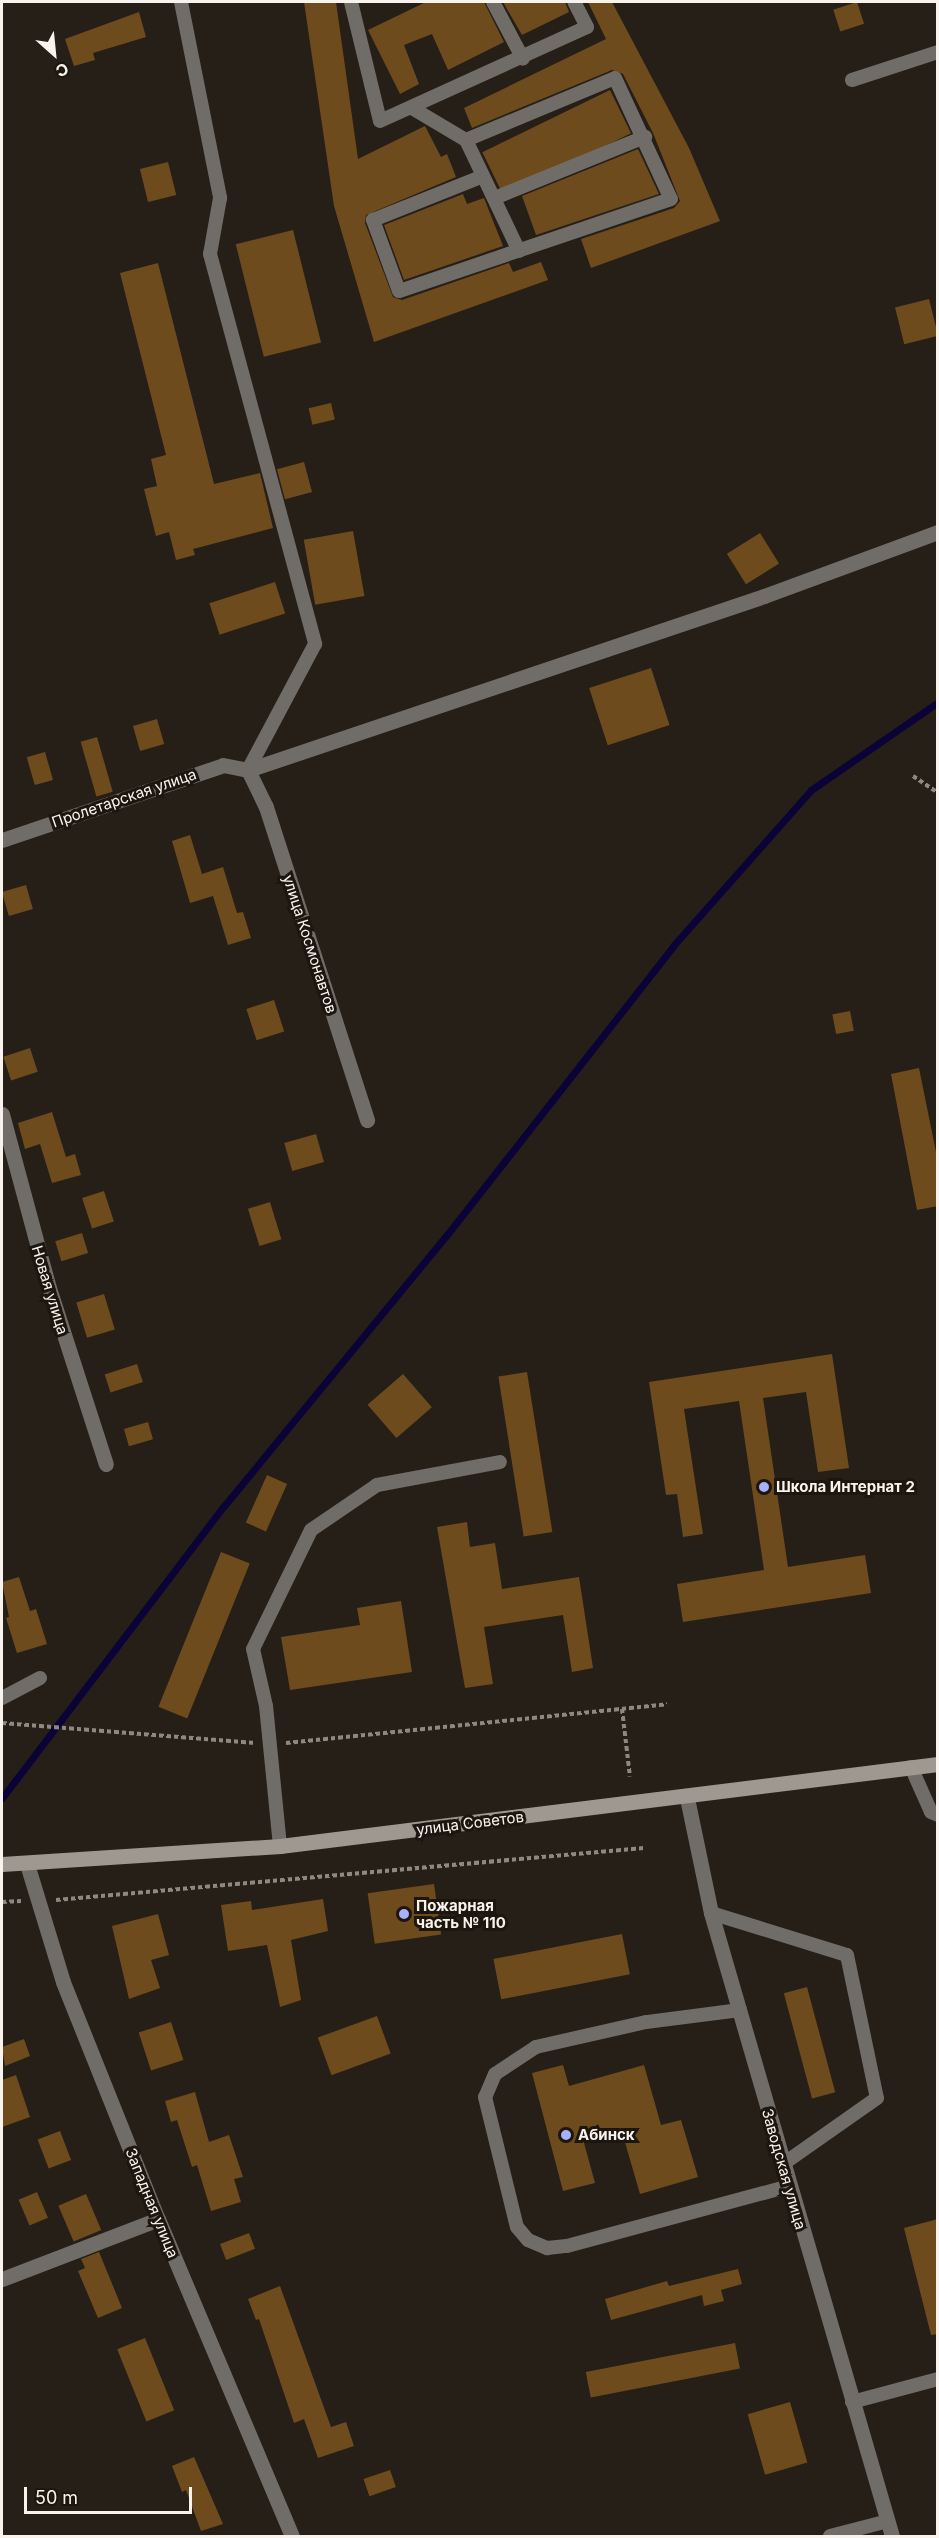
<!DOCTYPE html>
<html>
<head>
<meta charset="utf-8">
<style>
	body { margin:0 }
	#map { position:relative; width:939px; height:2538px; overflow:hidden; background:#261f17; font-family:Inter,sans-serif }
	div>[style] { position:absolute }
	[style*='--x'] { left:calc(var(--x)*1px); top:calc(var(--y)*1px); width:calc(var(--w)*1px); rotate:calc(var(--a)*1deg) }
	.stream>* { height:7px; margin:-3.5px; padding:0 3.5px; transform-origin:3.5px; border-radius:3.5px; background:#0b0238 }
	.building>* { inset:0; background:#6e4b1c; transform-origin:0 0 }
	.path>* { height:4px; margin-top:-2px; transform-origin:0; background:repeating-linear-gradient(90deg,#8e8881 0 4.5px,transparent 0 7.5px) }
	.service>* { height:14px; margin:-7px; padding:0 7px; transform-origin:7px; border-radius:7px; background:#706c68 }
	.minor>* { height:15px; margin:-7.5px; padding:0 7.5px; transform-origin:7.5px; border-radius:7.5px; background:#706c68 }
	.secondary>* { height:15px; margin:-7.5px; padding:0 7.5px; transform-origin:7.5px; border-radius:7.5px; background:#9e9891 }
	.dots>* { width:16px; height:16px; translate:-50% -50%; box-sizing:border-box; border:3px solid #1c160e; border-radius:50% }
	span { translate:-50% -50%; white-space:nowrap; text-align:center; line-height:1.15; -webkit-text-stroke:6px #1c160e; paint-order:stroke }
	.street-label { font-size:15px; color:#f8f3ed }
	.poi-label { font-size:15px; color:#f8f3ed; font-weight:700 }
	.left { translate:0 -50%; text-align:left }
	.frame { position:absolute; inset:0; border:3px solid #f8f3ed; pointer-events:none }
	.north { position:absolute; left:24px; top:24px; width:60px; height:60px; -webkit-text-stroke:4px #1c160e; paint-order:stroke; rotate:153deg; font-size:16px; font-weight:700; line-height:24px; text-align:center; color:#f8f3ed }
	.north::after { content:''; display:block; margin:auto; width:21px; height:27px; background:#f8f3ed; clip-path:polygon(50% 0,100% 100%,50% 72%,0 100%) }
	.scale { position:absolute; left:24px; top:2487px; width:168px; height:27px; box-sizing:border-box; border:3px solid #f8f3ed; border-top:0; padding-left:8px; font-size:18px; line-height:21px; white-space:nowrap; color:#f8f3ed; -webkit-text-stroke:4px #1c160e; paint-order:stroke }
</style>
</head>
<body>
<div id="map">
	<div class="stream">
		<div style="--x:2;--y:1798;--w:367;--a:-52.8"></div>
		<div style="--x:224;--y:1506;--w:350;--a:-50.6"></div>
		<div style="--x:446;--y:1236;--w:368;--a:-51.9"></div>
		<div style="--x:673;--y:946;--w:208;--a:-48.5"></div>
		<div style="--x:811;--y:790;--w:155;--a:-34.7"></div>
	</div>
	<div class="building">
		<div style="clip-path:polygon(304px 2px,336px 2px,358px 159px,425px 126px,441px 157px,447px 154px,456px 177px,366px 215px,365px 223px,393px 297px,402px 300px,509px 263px,513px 272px,541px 262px,548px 280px,374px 342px,334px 206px)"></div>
		<div style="clip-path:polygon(426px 2px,484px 2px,504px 42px,448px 70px,432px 34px,404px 45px,419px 84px,400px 94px,368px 30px)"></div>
		<div style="clip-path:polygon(503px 2px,565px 2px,569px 12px,522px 35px)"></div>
		<div style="clip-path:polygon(584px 2px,612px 2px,689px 148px,720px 221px,591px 268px,581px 239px,674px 208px,680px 201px,653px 133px,623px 74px,612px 70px,472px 128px,464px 108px,606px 39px,588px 2px)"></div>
		<div style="left:857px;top:2px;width:23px;height:25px;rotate:72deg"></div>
		<div style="clip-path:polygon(139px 12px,146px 37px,93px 53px,95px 60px,74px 66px,65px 39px)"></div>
		<div style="left:610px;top:90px;width:48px;height:142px;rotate:64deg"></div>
		<div style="clip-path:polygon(638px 149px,659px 194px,536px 235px,522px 196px)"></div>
		<div style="left:168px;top:162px;width:34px;height:29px;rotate:76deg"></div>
		<div style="clip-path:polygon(463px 194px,467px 204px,484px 198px,503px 246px,404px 280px,384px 225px)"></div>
		<div style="left:293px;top:230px;width:116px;height:59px;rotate:76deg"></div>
		<div style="clip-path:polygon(158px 263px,214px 484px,260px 473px,273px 528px,193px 549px,195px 555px,176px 560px,169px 532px,156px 536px,144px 489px,157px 486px,151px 459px,166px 455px,120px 273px)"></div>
		<div style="left:929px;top:299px;width:38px;height:35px;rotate:76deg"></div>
		<div style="left:331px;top:403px;width:17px;height:23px;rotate:77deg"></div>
		<div style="left:304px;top:462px;width:31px;height:28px;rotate:75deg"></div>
		<div style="left:353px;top:531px;width:66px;height:50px;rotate:80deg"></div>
		<div style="left:760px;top:533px;width:36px;height:39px;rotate:58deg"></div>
		<div style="left:275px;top:582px;width:33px;height:69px;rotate:72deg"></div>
		<div style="left:651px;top:668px;width:60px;height:65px;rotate:72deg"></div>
		<div style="left:157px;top:719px;width:26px;height:25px;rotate:74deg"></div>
		<div style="left:97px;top:737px;width:57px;height:17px;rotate:74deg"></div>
		<div style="left:45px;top:752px;width:29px;height:19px;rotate:74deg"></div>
		<div style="clip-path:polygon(190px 835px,202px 874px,223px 867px,237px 913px,243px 912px,251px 938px,228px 945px,213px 896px,190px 903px,172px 841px)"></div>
		<div style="left:26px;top:885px;width:25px;height:25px;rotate:74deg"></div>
		<div style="left:274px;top:1000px;width:33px;height:29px;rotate:72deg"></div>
		<div style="left:850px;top:1011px;width:20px;height:18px;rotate:79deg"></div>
		<div style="left:30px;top:1048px;width:25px;height:28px;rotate:72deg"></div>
		<div style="clip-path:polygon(919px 1068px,938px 1162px,938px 1206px,917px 1210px,891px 1074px)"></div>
		<div style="clip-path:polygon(52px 1112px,66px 1157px,75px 1154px,81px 1175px,52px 1183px,40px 1144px,25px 1149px,18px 1123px)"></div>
		<div style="left:316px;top:1134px;width:29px;height:33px;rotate:74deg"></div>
		<div style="left:104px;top:1191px;width:32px;height:23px;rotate:72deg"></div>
		<div style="left:270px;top:1202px;width:39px;height:23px;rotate:73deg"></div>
		<div style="left:82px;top:1233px;width:21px;height:28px;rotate:73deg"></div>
		<div style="left:104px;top:1294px;width:37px;height:29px;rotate:73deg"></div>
		<div style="clip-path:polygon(832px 1354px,849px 1468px,818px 1472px,806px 1392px,763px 1398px,788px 1567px,865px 1555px,871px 1593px,683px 1622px,677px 1584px,764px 1570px,739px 1401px,684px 1409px,703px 1534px,683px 1537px,677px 1494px,666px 1495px,649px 1382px)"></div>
		<div style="left:137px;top:1364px;width:19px;height:34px;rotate:72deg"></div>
		<div style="left:527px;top:1372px;width:162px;height:29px;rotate:81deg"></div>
		<div style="left:403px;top:1374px;width:44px;height:47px;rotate:49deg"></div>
		<div style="left:148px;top:1422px;width:18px;height:25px;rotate:74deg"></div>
		<div style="left:267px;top:1475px;width:22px;height:52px;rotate:24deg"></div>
		<div style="clip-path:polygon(467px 1522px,470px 1547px,495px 1543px,502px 1589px,579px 1577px,593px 1668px,572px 1672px,563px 1615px,484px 1627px,493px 1684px,465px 1688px,437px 1527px)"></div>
		<div style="left:221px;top:1552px;width:31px;height:167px;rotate:22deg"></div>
		<div style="clip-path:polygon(19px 1577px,30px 1611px,36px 1609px,47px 1644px,17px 1653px,6px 1618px,9px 1617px,2px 1582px)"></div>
		<div style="clip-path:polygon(401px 1601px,412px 1672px,290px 1690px,281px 1637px,360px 1625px,357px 1608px)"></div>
		<div style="left:434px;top:1884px;width:51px;height:67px;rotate:82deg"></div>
		<div style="clip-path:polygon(323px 1899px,328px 1931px,291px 1940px,301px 2000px,280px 2007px,267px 1945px,228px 1951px,221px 1905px,251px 1901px,252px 1910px)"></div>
		<div style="clip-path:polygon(158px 1914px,169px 1955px,151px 1960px,160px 1988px,129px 1999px,112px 1926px)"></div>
		<div style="left:622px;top:1934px;width:41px;height:131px;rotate:79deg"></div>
		<div style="left:807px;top:1987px;width:109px;height:24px;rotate:75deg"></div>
		<div style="left:377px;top:2016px;width:40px;height:63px;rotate:70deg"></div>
		<div style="left:171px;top:2022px;width:40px;height:34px;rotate:72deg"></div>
		<div style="clip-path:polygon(24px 2039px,30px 2056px,5px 2066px,2px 2047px)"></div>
		<div style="clip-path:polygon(563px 2065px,569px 2086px,644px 2065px,661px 2125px,681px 2120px,698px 2177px,640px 2194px,622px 2132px,584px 2143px,595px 2183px,563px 2191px,532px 2073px)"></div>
		<div style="clip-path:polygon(16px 2075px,30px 2117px,2px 2127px,2px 2080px)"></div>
		<div style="clip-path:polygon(195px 2092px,209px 2142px,229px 2135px,243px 2177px,234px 2179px,241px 2202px,211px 2211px,197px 2165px,192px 2167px,177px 2120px,171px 2122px,165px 2101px)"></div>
		<div style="left:60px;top:2131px;width:31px;height:24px;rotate:69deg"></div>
		<div style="left:37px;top:2192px;width:28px;height:20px;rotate:67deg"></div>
		<div style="left:86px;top:2194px;width:39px;height:30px;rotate:67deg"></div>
		<div style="clip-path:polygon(938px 2219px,938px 2334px,931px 2335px,904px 2228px)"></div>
		<div style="left:249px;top:2233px;width:17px;height:31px;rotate:69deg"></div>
		<div style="clip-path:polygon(99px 2252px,122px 2308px,98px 2318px,78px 2271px,85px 2268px,81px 2259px)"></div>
		<div style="clip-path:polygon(738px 2269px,742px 2284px,721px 2290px,724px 2301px,704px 2306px,702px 2295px,611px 2320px,605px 2299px,667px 2281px,669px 2286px)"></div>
		<div style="clip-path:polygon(280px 2286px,331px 2427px,346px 2422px,354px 2446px,318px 2458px,304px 2419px,294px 2423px,259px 2319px,256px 2320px,248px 2299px)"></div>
		<div style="left:145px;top:2338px;width:78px;height:30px;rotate:68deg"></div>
		<div style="left:735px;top:2343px;width:26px;height:152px;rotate:79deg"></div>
		<div style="left:790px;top:2402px;width:63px;height:44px;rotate:74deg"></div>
		<div style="clip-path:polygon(194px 2457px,223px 2524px,201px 2531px,186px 2490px,182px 2492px,172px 2466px)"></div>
		<div style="left:390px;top:2470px;width:18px;height:28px;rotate:71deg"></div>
	</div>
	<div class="path">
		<div style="--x:913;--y:776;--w:30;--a:34"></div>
		<div style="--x:622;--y:1709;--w:68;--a:83.3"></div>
		<div style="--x:2;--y:1723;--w:254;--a:4.5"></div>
		<div style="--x:286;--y:1743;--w:383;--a:-5.8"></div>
		<div style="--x:56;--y:1900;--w:590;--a:-5.05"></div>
		<div style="--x:2;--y:1902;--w:19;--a:-3"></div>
	</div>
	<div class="service">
		<div style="--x:181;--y:2;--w:200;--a:78.7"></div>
		<div style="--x:220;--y:198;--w:57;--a:100.1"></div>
		<div style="--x:210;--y:254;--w:404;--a:74.9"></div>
		<div style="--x:315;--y:644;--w:143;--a:118"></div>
		<div style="--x:351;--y:2;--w:122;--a:76.3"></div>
		<div style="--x:380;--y:121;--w:227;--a:-24.4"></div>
		<div style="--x:587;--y:27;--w:28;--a:-117"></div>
		<div style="--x:493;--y:2;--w:64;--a:62.2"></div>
		<div style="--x:852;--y:80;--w:90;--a:-18"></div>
		<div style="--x:412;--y:108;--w:63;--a:30.7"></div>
		<div style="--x:466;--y:140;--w:161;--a:-22.6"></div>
		<div style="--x:615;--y:78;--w:133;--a:65.2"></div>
		<div style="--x:671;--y:199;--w:287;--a:161.3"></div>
		<div style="--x:399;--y:291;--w:76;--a:-110.1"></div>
		<div style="--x:373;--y:220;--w:116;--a:-21.7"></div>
		<div style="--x:466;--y:140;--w:123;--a:64.5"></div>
		<div style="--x:497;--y:197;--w:160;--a:-22.1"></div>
		<div style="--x:2;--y:1698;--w:43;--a:-27.8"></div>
		<div style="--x:911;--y:1767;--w:49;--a:66"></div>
		<div style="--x:931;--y:1812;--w:8;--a:23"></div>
		<div style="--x:280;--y:1846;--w:141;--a:-95.7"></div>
		<div style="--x:266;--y:1706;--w:58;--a:-102.8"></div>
		<div style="--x:253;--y:1649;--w:132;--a:-64"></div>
		<div style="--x:311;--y:1530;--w:80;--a:-34.3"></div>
		<div style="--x:377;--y:1485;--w:125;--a:-10.6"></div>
		<div style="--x:711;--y:1913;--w:142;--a:17.2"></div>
		<div style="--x:847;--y:1955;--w:146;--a:78.2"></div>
		<div style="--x:877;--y:2098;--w:115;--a:144.9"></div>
		<div style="--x:740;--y:2010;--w:95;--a:172.7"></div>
		<div style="--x:646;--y:2022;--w:113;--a:167.2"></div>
		<div style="--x:536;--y:2047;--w:49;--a:146.6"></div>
		<div style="--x:495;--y:2074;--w:25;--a:113"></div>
		<div style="--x:485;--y:2097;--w:134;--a:76.2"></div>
		<div style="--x:517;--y:2227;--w:17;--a:50"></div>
		<div style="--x:528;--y:2240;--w:21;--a:23"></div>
		<div style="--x:547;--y:2248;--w:20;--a:-6"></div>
		<div style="--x:567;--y:2246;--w:230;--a:-15.1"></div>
		<div style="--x:852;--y:2402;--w:89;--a:-15"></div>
		<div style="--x:830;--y:2536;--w:60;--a:-14.5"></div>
	</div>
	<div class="minor">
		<div style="--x:248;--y:770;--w:41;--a:64.1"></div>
		<div style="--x:266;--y:807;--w:329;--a:72.1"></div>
		<div style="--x:2;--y:840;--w:233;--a:-18.7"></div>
		<div style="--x:223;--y:765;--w:25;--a:11"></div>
		<div style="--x:248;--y:770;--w:545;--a:-18.63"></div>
		<div style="--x:764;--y:596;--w:185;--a:-20.2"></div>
		<div style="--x:2;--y:1114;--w:180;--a:74.9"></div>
		<div style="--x:49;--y:1288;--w:185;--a:72.1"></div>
		<div style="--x:687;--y:1798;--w:117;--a:78.2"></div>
		<div style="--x:711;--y:1913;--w:649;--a:73.8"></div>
		<div style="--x:27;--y:1864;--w:123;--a:73"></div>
		<div style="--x:63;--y:1982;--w:255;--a:68.2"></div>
		<div style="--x:158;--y:2219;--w:344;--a:67.1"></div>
		<div style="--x:2;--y:2279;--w:167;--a:-21"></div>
	</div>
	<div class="secondary">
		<div style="--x:2;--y:1864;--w:279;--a:-3.7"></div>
		<div style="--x:280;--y:1846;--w:663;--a:-7.1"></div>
	</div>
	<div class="dots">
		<div style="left:764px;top:1487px;background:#a7b1fc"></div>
		<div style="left:404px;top:1914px;background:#a7b1fc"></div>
		<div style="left:566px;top:2135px;background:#a7b1fc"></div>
	</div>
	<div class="street-label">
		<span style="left:124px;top:798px;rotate:-19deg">Пролетарская улица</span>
		<span style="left:310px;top:944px;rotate:72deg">улица Космонавтов</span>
		<span style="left:50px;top:1290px;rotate:73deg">Новая улица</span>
		<span style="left:470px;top:1823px;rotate:-7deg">улица Советов</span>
		<span style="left:784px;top:2169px;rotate:74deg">Заводская улица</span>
		<span style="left:152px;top:2203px;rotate:68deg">Западная улица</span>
	</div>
	<div class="poi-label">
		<span class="left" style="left:776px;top:1487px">Школа Интернат 2</span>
		<span class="left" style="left:416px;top:1914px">Пожарная<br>часть № 110</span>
		<span class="left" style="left:578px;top:2135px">Абинск</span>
	</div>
	<div class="frame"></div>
	<div class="north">С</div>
	<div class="scale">50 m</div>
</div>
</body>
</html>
